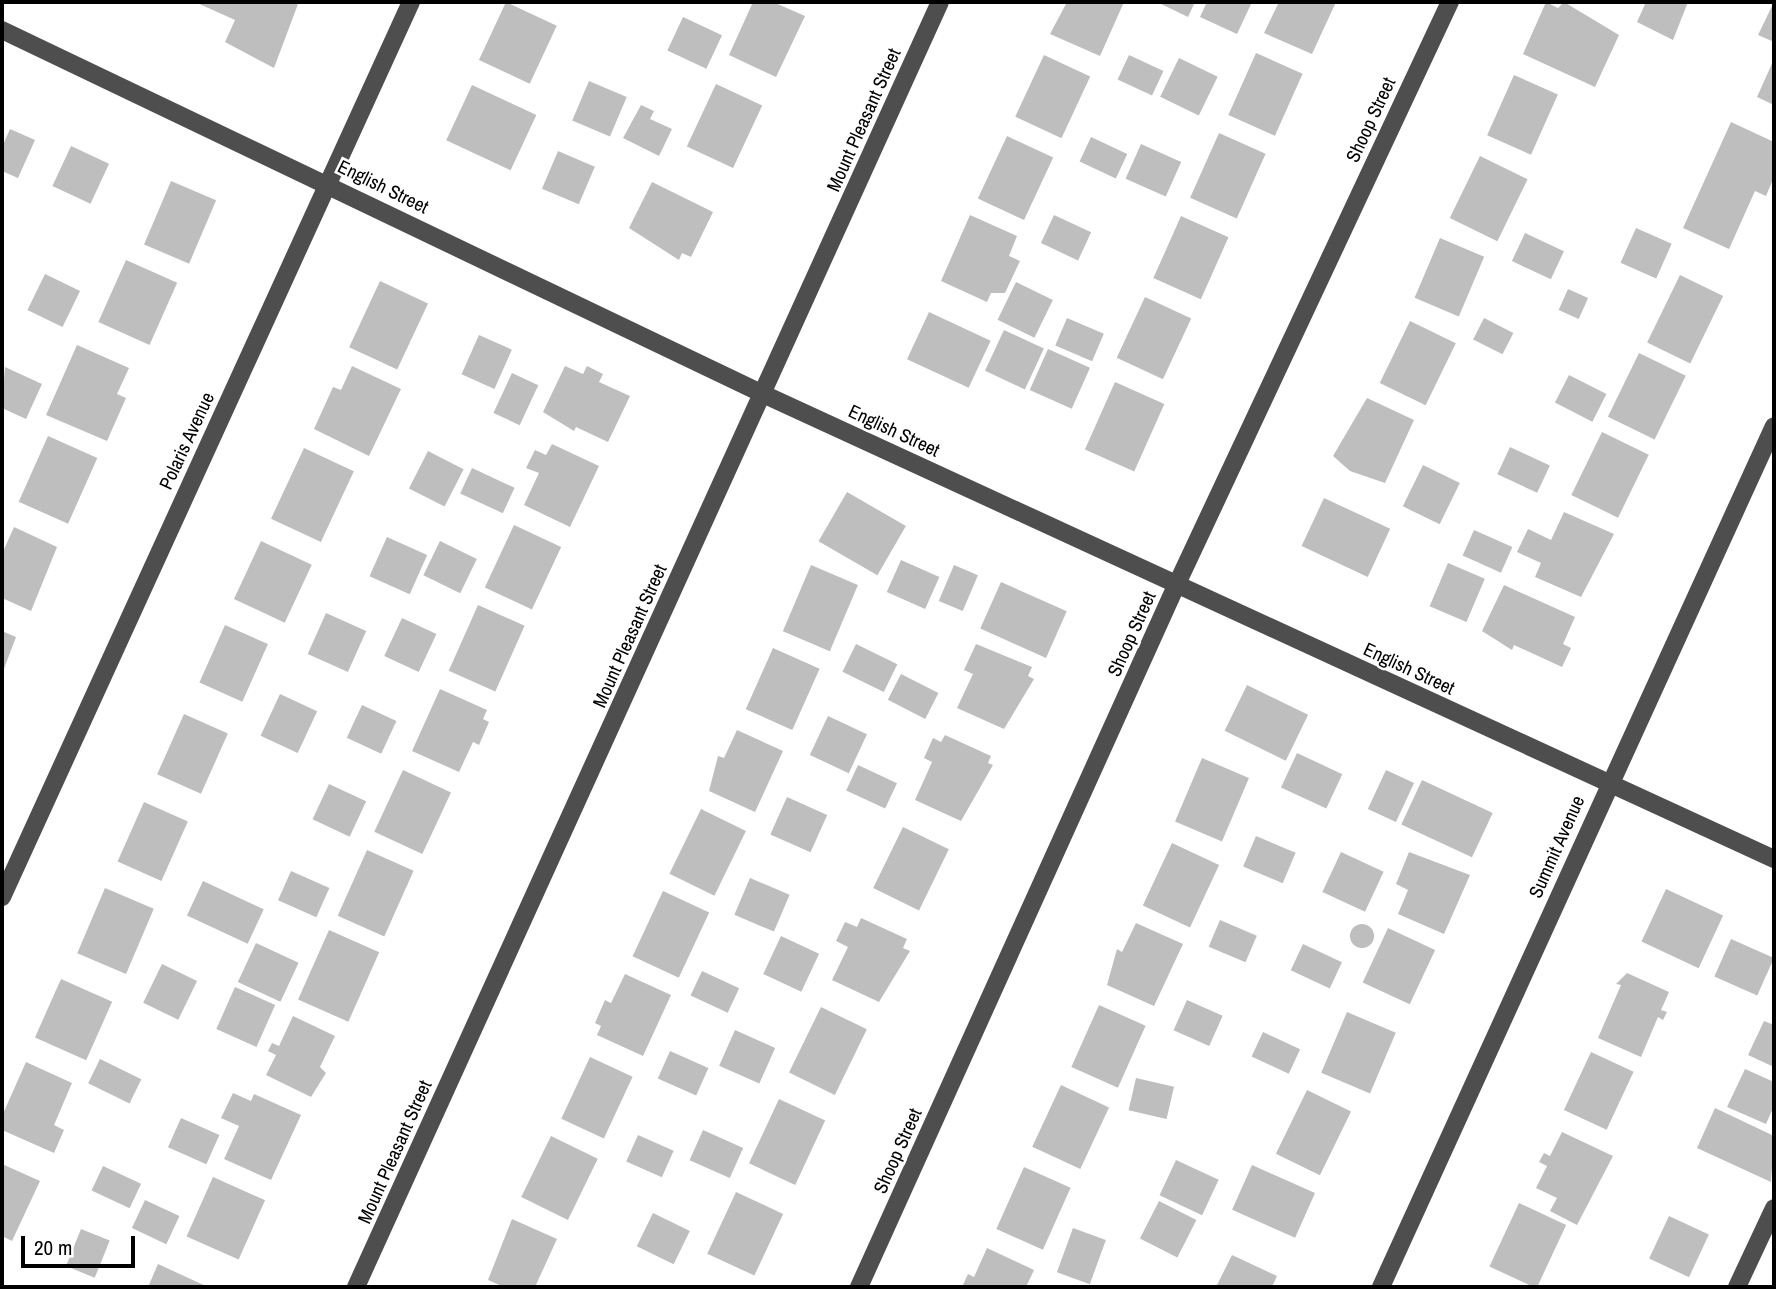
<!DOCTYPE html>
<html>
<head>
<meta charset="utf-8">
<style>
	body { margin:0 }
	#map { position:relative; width:1776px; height:1289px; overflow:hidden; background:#fff; font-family:"Archivo Narrow",sans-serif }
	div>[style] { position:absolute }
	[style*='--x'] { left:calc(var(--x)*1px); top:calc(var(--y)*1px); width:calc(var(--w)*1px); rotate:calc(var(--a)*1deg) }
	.building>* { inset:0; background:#bebebe; transform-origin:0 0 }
	.round { border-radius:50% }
	.minor>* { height:18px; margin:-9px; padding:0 9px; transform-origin:9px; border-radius:9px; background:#4e4e4e }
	span { translate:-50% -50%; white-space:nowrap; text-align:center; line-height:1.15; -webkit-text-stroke:5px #fff; paint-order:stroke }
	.street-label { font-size:19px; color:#000 }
	.frame { position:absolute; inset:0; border:4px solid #000; pointer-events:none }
	.scale { position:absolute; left:21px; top:1236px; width:114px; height:32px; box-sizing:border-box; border:4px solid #000; border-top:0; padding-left:9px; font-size:21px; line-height:24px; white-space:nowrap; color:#000; -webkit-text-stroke:5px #fff; paint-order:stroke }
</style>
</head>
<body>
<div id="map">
	<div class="building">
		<div style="clip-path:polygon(195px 2px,293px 2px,298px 4px,274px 68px,225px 42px,235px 20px)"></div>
		<div style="left:506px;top:2px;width:56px;height:64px;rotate:25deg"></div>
		<div style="clip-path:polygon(753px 2px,773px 2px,805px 16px,776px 77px,729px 55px)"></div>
		<div style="clip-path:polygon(1067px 2px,1124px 2px,1100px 56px,1050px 34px)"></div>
		<div style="clip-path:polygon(1157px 2px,1195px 2px,1188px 17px)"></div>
		<div style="clip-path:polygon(1207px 2px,1252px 2px,1237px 34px,1200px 17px)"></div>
		<div style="clip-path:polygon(1279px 2px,1336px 2px,1312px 54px,1264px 33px)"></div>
		<div style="clip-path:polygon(1546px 2px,1558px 8px,1564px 2px,1619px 35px,1595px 87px,1523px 54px)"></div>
		<div style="clip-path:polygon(1646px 2px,1688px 2px,1673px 40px,1637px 22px)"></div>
		<div style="clip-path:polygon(1774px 2px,1774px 42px,1758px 35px)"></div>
		<div style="left:683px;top:17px;width:43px;height:37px;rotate:25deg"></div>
		<div style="left:1256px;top:53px;width:51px;height:68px;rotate:24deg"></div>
		<div style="left:1044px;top:55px;width:51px;height:68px;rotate:25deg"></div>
		<div style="left:1129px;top:55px;width:38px;height:27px;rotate:25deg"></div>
		<div style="left:1179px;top:58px;width:43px;height:43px;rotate:26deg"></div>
		<div style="clip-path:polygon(1774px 59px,1774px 105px,1757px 97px)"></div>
		<div style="left:1514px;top:75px;width:48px;height:66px;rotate:24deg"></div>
		<div style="left:589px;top:81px;width:41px;height:43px;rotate:23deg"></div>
		<div style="left:716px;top:84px;width:51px;height:69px;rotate:25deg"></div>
		<div style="left:472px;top:85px;width:71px;height:61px;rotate:25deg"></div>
		<div style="clip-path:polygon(641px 105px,654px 111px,650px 119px,672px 129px,659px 156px,623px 138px)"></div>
		<div style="clip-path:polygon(1731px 122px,1774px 142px,1774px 177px,1766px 196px,1755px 191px,1729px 249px,1683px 228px)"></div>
		<div style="clip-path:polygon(10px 129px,35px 140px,18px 178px,2px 171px,2px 147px)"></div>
		<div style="left:1219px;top:133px;width:51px;height:71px;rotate:24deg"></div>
		<div style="left:1007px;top:136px;width:51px;height:69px;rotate:25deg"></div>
		<div style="left:1091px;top:137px;width:40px;height:27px;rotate:25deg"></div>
		<div style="left:1141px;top:144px;width:44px;height:38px;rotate:24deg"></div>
		<div style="left:71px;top:146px;width:42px;height:44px;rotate:25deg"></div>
		<div style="left:558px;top:151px;width:40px;height:41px;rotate:23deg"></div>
		<div style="left:1480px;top:156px;width:53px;height:69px;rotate:26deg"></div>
		<div style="left:171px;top:181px;width:49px;height:69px;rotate:23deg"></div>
		<div style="clip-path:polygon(652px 182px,713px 212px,691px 257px,682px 253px,679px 260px,629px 228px)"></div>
		<div style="clip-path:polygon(970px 215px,1017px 236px,1009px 256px,1020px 261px,1005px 293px,991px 293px,987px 302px,941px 281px)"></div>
		<div style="left:1054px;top:215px;width:41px;height:31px;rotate:25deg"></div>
		<div style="left:1181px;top:216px;width:52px;height:68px;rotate:24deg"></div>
		<div style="left:1636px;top:228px;width:39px;height:38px;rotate:24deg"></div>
		<div style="left:1525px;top:233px;width:43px;height:31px;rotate:25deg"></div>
		<div style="left:1440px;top:238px;width:48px;height:65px;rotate:23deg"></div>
		<div style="left:126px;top:260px;width:56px;height:68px;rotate:24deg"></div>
		<div style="left:45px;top:274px;width:39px;height:40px;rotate:26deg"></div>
		<div style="left:1680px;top:275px;width:48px;height:75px;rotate:26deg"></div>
		<div style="left:380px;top:281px;width:53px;height:73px;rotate:25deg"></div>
		<div style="left:1016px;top:282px;width:41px;height:42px;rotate:26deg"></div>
		<div style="left:1568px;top:289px;width:22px;height:23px;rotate:24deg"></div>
		<div style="left:1145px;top:297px;width:51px;height:67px;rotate:25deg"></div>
		<div style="left:929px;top:312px;width:68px;height:52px;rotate:25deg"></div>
		<div style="left:1067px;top:318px;width:40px;height:30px;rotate:23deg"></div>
		<div style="left:1484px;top:318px;width:33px;height:24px;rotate:27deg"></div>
		<div style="left:1410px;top:321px;width:51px;height:69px;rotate:26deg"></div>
		<div style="left:1004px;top:330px;width:44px;height:45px;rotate:25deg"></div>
		<div style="left:479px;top:335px;width:36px;height:43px;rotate:24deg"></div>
		<div style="clip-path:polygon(77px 345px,129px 368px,117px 394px,126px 398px,107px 441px,46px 415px)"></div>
		<div style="left:1048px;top:349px;width:46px;height:45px;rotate:24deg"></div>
		<div style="left:1639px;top:353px;width:52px;height:71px;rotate:26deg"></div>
		<div style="clip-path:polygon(352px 366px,401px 389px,369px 456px,314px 429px,333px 387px,341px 390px)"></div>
		<div style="clip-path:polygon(565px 366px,583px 374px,587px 366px,603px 374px,599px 382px,630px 396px,608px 442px,576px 427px,574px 431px,543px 412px)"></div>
		<div style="clip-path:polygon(5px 367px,42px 384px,26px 419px,2px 408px)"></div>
		<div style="left:512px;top:373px;width:29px;height:44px;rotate:25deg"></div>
		<div style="left:1569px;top:375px;width:42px;height:31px;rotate:27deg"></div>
		<div style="left:1115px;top:382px;width:54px;height:74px;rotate:24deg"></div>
		<div style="clip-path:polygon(1367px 398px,1414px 420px,1385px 483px,1350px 471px,1333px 456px)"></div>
		<div style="left:1602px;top:432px;width:52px;height:70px;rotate:26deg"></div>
		<div style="left:48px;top:436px;width:54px;height:72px;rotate:24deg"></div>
		<div style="clip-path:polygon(552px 444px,599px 466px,570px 527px,524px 505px,539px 473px,526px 468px,535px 450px,546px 455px)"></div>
		<div style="left:1510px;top:447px;width:44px;height:30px;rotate:25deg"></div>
		<div style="left:304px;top:448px;width:55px;height:78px;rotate:25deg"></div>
		<div style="left:428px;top:451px;width:40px;height:42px;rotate:27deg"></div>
		<div style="left:1423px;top:465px;width:41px;height:46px;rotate:26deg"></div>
		<div style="left:472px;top:468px;width:47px;height:28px;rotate:25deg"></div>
		<div style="left:847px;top:492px;width:68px;height:57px;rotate:30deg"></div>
		<div style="left:1324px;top:498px;width:73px;height:53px;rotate:25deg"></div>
		<div style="clip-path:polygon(1564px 512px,1614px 534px,1581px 597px,1535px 577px,1541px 563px,1517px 552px,1528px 529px,1551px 540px)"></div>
		<div style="left:514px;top:525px;width:52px;height:69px;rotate:25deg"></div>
		<div style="clip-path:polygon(14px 527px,57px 547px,31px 611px,2px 598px,2px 554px)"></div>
		<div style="left:1474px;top:530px;width:42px;height:28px;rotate:24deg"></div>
		<div style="left:387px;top:537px;width:44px;height:43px;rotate:24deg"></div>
		<div style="left:261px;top:541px;width:56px;height:64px;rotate:25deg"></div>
		<div style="left:440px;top:541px;width:41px;height:38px;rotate:26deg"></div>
		<div style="left:901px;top:560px;width:42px;height:35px;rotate:24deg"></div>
		<div style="left:1448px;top:563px;width:40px;height:47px;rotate:23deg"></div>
		<div style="left:811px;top:565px;width:51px;height:72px;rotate:23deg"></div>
		<div style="left:954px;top:565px;width:26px;height:39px;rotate:23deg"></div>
		<div style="left:1001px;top:582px;width:72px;height:51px;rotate:24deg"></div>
		<div style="clip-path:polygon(1504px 585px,1575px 617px,1563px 644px,1571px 648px,1562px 667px,1514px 645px,1512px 650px,1482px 631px)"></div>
		<div style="left:478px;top:605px;width:51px;height:72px;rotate:24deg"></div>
		<div style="left:326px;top:613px;width:44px;height:45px;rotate:24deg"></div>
		<div style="left:402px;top:618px;width:38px;height:42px;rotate:25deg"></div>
		<div style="left:225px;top:625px;width:47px;height:63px;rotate:24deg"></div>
		<div style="clip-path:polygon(2px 631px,16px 637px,2px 674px)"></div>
		<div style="left:856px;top:644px;width:46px;height:31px;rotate:26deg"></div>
		<div style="clip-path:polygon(976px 644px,1032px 667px,1028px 676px,1034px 679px,1004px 729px,957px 708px,973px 674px,964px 670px)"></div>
		<div style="left:773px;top:648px;width:51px;height:67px;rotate:24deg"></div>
		<div style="left:901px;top:674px;width:42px;height:29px;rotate:27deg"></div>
		<div style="left:1247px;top:685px;width:68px;height:51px;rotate:26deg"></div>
		<div style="clip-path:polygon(440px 689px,487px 710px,483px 719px,489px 722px,479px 745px,473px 742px,459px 772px,412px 751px)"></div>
		<div style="left:280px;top:694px;width:41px;height:46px;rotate:25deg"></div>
		<div style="left:362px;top:705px;width:38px;height:36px;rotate:25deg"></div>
		<div style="left:184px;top:714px;width:48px;height:66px;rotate:24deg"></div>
		<div style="left:828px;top:716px;width:43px;height:43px;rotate:25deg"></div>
		<div style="clip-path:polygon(737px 730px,783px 751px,755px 812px,709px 791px,718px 756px,724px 758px)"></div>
		<div style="clip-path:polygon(945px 735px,991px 756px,988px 763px,993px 765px,961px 821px,915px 800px,932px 762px,924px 758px,933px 738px,941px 742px)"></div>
		<div style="left:1297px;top:753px;width:50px;height:38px;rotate:25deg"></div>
		<div style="left:1202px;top:758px;width:51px;height:69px;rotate:23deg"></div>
		<div style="left:858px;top:765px;width:43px;height:28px;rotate:25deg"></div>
		<div style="left:403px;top:770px;width:53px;height:68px;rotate:25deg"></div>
		<div style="left:1386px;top:770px;width:31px;height:43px;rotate:25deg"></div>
		<div style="left:1422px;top:780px;width:78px;height:49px;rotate:25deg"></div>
		<div style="left:329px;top:784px;width:41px;height:39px;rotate:25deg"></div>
		<div style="left:787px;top:797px;width:44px;height:41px;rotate:24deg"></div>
		<div style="left:144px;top:802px;width:48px;height:65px;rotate:24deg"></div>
		<div style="left:701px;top:809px;width:50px;height:72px;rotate:26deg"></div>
		<div style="left:903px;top:827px;width:51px;height:68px;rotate:26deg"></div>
		<div style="left:1256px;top:836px;width:43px;height:33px;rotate:23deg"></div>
		<div style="left:1172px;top:843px;width:52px;height:69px;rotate:25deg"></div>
		<div style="left:367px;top:850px;width:51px;height:72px;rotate:24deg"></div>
		<div style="left:1341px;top:852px;width:47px;height:44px;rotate:25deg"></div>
		<div style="clip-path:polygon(1409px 852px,1470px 875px,1444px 934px,1398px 914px,1408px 890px,1396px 884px)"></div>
		<div style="left:291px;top:871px;width:42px;height:32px;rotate:24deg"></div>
		<div style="left:750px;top:878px;width:43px;height:40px;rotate:23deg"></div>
		<div style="left:203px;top:881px;width:67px;height:38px;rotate:25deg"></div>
		<div style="left:105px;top:888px;width:53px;height:71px;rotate:23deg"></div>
		<div style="left:1666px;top:889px;width:63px;height:58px;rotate:25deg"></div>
		<div style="left:663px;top:891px;width:51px;height:72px;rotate:25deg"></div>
		<div style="clip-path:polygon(861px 918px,907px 939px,903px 948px,910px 951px,879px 1002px,832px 980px,848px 947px,836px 941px,845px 922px,857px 927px)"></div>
		<div style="left:1220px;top:920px;width:40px;height:29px;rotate:23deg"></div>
		<div style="clip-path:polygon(1136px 923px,1183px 944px,1154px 1006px,1107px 985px,1117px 949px,1122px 952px)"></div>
		<div class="round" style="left:1350px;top:924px;width:24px;height:24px"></div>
		<div style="left:1388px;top:928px;width:52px;height:60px;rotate:25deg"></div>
		<div style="left:329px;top:930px;width:55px;height:76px;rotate:24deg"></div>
		<div style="left:781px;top:936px;width:42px;height:42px;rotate:25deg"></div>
		<div style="left:1731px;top:939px;width:47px;height:41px;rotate:24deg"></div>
		<div style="left:256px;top:943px;width:47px;height:43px;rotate:25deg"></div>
		<div style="left:1303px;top:944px;width:43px;height:29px;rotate:25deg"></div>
		<div style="left:162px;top:964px;width:39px;height:43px;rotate:26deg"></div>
		<div style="left:702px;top:971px;width:41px;height:27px;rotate:25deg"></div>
		<div style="clip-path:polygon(1627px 973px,1669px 992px,1661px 1010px,1667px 1012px,1663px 1020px,1658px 1017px,1641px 1057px,1598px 1038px,1621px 985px,1616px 984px)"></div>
		<div style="clip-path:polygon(625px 974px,671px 995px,643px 1056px,597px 1035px,601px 1026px,595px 1023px,605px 1000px,611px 1003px)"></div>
		<div style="left:61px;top:979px;width:56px;height:64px;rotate:24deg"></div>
		<div style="left:235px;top:987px;width:44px;height:46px;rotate:24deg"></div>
		<div style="left:1187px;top:1000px;width:39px;height:33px;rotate:24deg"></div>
		<div style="left:1099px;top:1005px;width:51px;height:68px;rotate:24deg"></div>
		<div style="left:821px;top:1007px;width:51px;height:73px;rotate:26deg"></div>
		<div style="left:1347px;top:1012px;width:53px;height:66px;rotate:23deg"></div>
		<div style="clip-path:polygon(293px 1016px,335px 1036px,320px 1067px,326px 1073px,311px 1097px,266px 1075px,276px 1055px,268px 1051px,272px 1043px,279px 1046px)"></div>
		<div style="clip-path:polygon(1764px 1021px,1774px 1025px,1774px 1067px,1748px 1055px)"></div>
		<div style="left:735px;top:1030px;width:44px;height:39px;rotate:24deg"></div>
		<div style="left:1263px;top:1032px;width:41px;height:27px;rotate:25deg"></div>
		<div style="left:670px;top:1051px;width:42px;height:30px;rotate:24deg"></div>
		<div style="left:1591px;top:1052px;width:47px;height:64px;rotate:25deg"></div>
		<div style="left:590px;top:1057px;width:47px;height:68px;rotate:25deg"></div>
		<div style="left:100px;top:1059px;width:46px;height:27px;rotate:26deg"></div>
		<div style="clip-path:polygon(26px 1062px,72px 1083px,54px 1125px,64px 1130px,54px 1153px,2px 1130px,2px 1116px)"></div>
		<div style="clip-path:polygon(1745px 1069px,1774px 1082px,1774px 1106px,1766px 1124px,1727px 1107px)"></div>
		<div style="left:1136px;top:1078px;width:39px;height:33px;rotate:13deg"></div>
		<div style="left:1061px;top:1085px;width:53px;height:68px;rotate:25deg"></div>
		<div style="left:1307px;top:1090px;width:49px;height:71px;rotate:26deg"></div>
		<div style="clip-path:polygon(233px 1093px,251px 1101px,254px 1094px,301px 1115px,271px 1180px,224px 1159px,239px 1126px,221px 1118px)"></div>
		<div style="left:779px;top:1099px;width:51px;height:71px;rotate:25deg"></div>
		<div style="clip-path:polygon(1715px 1108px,1774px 1136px,1771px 1182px,1697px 1148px)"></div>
		<div style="left:181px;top:1118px;width:42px;height:32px;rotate:24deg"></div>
		<div style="left:703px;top:1130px;width:44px;height:33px;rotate:24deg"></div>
		<div style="clip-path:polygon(1562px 1132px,1613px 1156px,1577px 1225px,1550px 1211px,1557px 1198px,1536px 1188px,1547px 1166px,1539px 1162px,1544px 1153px,1550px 1156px)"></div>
		<div style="left:638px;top:1135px;width:39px;height:29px;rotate:24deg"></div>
		<div style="left:551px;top:1136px;width:52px;height:68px;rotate:26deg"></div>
		<div style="left:1176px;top:1160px;width:47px;height:39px;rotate:25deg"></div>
		<div style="clip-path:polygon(2px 1164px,40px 1181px,12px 1241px,2px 1236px)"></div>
		<div style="left:1252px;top:1165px;width:69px;height:49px;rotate:24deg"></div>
		<div style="left:103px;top:1166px;width:42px;height:27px;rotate:25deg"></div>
		<div style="left:1024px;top:1167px;width:51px;height:68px;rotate:24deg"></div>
		<div style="left:213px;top:1177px;width:57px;height:65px;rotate:24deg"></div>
		<div style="left:736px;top:1192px;width:52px;height:68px;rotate:25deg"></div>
		<div style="left:145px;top:1200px;width:38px;height:31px;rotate:25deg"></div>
		<div style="left:1159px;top:1201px;width:42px;height:42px;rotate:27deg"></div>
		<div style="left:1519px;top:1203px;width:52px;height:70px;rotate:25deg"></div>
		<div style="left:653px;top:1213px;width:41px;height:37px;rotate:26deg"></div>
		<div style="left:1669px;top:1216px;width:44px;height:47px;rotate:25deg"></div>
		<div style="clip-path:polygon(512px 1219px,557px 1239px,535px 1287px,504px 1287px,488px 1280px)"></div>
		<div style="left:1073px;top:1228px;width:35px;height:47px;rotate:20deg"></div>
		<div style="left:81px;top:1229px;width:31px;height:40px;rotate:22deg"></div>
		<div style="clip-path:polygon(987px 1248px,1034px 1270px,1026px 1287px,962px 1287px,968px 1274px,974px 1277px)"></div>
		<div style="clip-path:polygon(1232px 1255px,1277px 1276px,1272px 1287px,1216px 1287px)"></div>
		<div style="clip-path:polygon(158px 1264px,208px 1287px,148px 1287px)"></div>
	</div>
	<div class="minor">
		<div style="--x:2;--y:30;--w:844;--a:25.56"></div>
		<div style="--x:763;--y:394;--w:1113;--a:24.7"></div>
		<div style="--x:2;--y:897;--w:984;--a:-65.44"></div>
		<div style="--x:356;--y:1287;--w:1411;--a:-65.56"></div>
		<div style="--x:859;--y:1287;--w:769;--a:-65.67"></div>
		<div style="--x:1176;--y:586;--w:645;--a:-64.87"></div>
		<div style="--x:1381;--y:1287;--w:946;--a:-65.47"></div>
		<div style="--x:1737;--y:1287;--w:87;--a:-64.9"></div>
	</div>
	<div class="street-label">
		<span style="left:864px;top:120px;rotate:-66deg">Mount Pleasant Street</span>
		<span style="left:1371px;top:120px;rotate:-65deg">Shoop Street</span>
		<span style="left:383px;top:187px;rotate:26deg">English Street</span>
		<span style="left:894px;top:431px;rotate:25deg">English Street</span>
		<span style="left:187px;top:441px;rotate:-65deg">Polaris Avenue</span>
		<span style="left:1132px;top:634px;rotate:-66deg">Shoop Street</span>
		<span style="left:630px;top:636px;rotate:-66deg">Mount Pleasant Street</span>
		<span style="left:1409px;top:669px;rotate:25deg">English Street</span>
		<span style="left:1557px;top:847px;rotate:-66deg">Summit Avenue</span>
		<span style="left:898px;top:1151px;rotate:-66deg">Shoop Street</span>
		<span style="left:395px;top:1152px;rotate:-66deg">Mount Pleasant Street</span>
	</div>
	<div class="frame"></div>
	<div class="scale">20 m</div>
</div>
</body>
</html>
